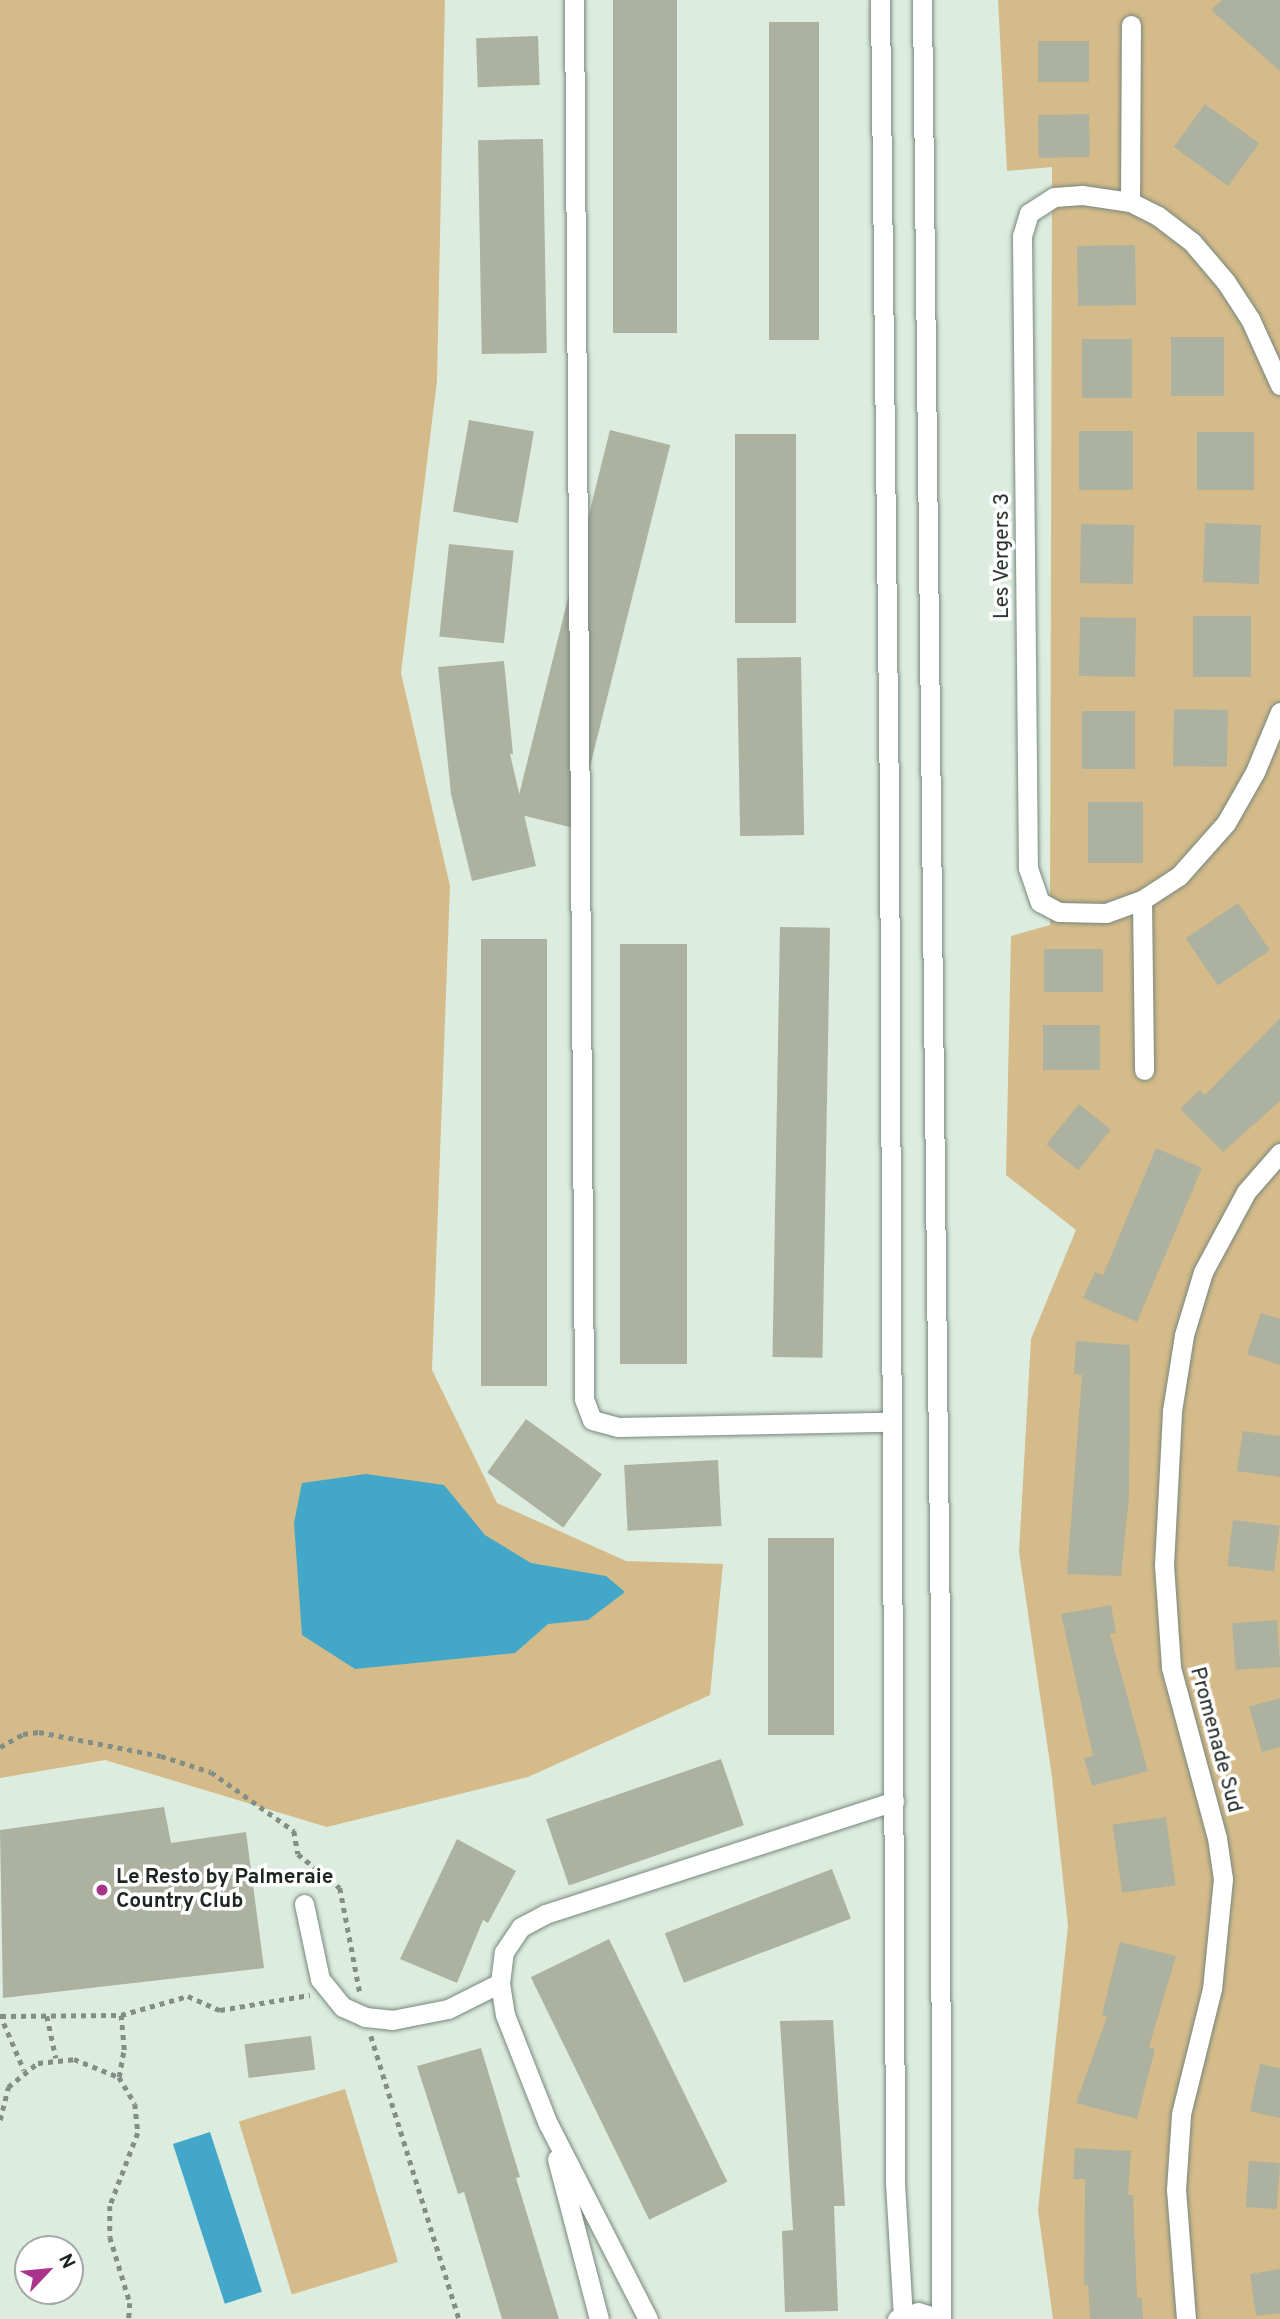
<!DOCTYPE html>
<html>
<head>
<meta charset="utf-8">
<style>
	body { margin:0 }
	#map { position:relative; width:1280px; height:2319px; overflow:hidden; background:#dcede0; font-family:Overpass,sans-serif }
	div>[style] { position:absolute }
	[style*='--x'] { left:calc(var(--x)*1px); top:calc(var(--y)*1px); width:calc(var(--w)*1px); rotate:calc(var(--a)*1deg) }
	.green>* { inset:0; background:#d5bb8a; transform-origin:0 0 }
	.water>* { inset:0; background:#43a7c9; transform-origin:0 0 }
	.building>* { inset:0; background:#adb1a0; transform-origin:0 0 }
	.path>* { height:4.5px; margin-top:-2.25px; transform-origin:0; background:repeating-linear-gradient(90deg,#838f86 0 5px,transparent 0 10px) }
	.roads { filter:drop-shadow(0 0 2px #78877c) drop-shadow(0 0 2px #78877c) }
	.street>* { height:19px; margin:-9.5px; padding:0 9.5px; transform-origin:9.5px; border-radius:9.5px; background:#fff }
	.dots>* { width:19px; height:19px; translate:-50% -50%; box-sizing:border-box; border:4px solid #fff; border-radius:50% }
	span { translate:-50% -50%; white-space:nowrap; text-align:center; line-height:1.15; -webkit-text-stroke:7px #fff; paint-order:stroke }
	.street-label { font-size:21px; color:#1f2621 }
	.poi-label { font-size:21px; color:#1f2621; font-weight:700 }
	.left { translate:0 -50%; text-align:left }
	.north { position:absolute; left:14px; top:2235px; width:70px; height:70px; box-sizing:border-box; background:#fff; border:2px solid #a5a8a6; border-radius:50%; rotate:64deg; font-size:19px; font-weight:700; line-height:28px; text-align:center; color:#1f2621 }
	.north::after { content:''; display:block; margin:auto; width:24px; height:32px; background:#aa348c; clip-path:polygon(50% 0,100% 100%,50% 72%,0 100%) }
</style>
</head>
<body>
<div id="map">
	<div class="green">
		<div style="clip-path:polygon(0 0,445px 0,437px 381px,401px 673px,450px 886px,432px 1370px,497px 1503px,626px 1561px,723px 1564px,710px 1695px,528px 1777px,327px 1827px,105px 1760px,0 1778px)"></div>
		<div style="clip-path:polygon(998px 0,1280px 0,1280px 2319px,1053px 2319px,1038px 2210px,1068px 1926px,1052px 1777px,1019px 1552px,1031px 1339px,1076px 1230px,1006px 1175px,1011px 936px,1050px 925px,1052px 167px,1007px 171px)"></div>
		<div style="left:345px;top:2089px;width:181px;height:111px;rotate:73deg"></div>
	</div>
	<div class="water">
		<div style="clip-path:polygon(366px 1474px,444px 1485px,485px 1535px,531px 1563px,606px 1576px,625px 1592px,588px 1620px,548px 1624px,515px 1653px,355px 1669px,302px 1635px,294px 1523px,302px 1483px)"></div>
		<div style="left:210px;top:2132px;width:168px;height:39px;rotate:72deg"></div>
	</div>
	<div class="building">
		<div style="left:613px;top:0;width:64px;height:333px"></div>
		<div style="clip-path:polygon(1222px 0,1280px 0,1280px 71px,1211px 10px)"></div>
		<div style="left:769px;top:22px;width:50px;height:318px"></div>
		<div style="left:538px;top:36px;width:49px;height:62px;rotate:88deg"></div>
		<div style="left:1038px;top:41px;width:51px;height:41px"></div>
		<div style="left:1205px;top:104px;width:67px;height:53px;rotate:36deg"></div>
		<div style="left:1089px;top:114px;width:43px;height:51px;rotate:89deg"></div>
		<div style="left:543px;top:139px;width:214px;height:65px;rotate:89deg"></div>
		<div style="left:1135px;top:245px;width:60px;height:58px;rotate:89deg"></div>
		<div style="left:1171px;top:337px;width:53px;height:59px"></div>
		<div style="left:1132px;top:339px;width:59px;height:50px;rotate:90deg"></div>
		<div style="left:469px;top:420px;width:66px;height:93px;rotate:10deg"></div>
		<div style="left:610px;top:430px;width:62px;height:395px;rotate:14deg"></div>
		<div style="left:1079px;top:431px;width:54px;height:59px"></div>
		<div style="left:1197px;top:432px;width:57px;height:58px"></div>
		<div style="left:735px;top:434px;width:61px;height:189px"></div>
		<div style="left:1205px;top:523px;width:56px;height:59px;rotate:2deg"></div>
		<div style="left:1081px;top:524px;width:53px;height:59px;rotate:1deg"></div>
		<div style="left:449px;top:544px;width:65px;height:93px;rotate:6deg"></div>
		<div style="left:1251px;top:616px;width:61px;height:58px;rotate:90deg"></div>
		<div style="left:1080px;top:617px;width:56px;height:59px;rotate:1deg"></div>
		<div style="left:801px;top:657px;width:178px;height:64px;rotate:89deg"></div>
		<div style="clip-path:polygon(504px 661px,513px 754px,510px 754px,536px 866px,472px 881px,451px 794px,438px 667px)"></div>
		<div style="left:1174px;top:709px;width:54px;height:57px;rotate:1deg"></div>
		<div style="left:1082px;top:711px;width:53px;height:58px"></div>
		<div style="left:1088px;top:802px;width:55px;height:61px"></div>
		<div style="left:1238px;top:903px;width:57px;height:63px;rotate:56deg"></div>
		<div style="left:780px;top:927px;width:50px;height:430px;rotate:1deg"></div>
		<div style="left:481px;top:939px;width:66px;height:447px"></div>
		<div style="left:687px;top:944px;width:420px;height:67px;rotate:90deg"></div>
		<div style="left:1103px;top:949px;width:43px;height:59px;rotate:90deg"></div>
		<div style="clip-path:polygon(1280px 1018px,1280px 1101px,1223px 1152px,1180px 1109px,1200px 1090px,1205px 1095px)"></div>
		<div style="left:1100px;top:1025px;width:45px;height:57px;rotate:90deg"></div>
		<div style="left:1079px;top:1104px;width:41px;height:52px;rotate:39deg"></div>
		<div style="clip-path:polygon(1156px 1148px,1202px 1168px,1137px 1322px,1083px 1298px,1095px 1272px,1103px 1275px)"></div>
		<div style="clip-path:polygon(1261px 1313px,1280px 1319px,1280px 1365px,1247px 1354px)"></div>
		<div style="clip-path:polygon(1076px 1341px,1130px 1345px,1129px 1497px,1121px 1576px,1067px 1574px,1082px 1375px,1074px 1374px)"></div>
		<div style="left:526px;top:1419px;width:94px;height:66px;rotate:36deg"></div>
		<div style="clip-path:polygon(1243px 1431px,1280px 1436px,1280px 1477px,1237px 1471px)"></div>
		<div style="left:718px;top:1460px;width:66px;height:94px;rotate:87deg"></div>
		<div style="left:1233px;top:1520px;width:47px;height:46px;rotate:7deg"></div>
		<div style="left:768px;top:1538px;width:66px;height:197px"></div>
		<div style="clip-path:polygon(1111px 1605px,1116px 1633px,1110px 1634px,1148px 1771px,1092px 1786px,1084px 1758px,1093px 1756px,1061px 1614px)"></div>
		<div style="left:1277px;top:1620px;width:47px;height:45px;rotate:86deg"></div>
		<div style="clip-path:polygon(1280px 1698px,1280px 1747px,1262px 1752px,1249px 1707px)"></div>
		<div style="left:721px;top:1759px;width:70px;height:185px;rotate:71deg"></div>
		<div style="clip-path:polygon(164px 1807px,171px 1843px,246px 1832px,264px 1968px,3px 1998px,0 1830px)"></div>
		<div style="left:1166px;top:1817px;width:69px;height:54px;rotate:82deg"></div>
		<div style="clip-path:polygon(457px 1839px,516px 1871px,488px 1923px,483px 1920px,457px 1983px,400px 1959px)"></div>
		<div style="left:832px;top:1869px;width:53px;height:179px;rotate:69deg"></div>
		<div style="left:609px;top:1939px;width:270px;height:87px;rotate:64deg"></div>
		<div style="clip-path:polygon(1120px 1942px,1176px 1956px,1149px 2047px,1155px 2049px,1137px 2119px,1076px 2103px,1107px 2017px,1102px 2015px)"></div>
		<div style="clip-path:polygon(833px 2020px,845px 2206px,834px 2206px,838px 2311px,785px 2312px,782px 2231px,793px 2230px,780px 2021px)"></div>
		<div style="left:311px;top:2036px;width:34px;height:67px;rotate:83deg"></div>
		<div style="clip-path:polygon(481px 2048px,520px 2177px,516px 2178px,559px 2319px,502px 2319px,464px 2192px,458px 2194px,417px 2066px)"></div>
		<div style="clip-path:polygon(1260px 2064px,1280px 2068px,1280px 2118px,1250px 2111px)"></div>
		<div style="clip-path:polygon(1075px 2148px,1131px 2151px,1128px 2195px,1133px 2195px,1137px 2298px,1142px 2298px,1143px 2319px,1090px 2319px,1088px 2285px,1084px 2285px,1085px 2179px,1073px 2179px)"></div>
		<div style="left:1249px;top:2161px;width:31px;height:46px;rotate:4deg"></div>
		<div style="clip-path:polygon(1280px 2269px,1280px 2313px,1256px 2316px,1250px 2274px)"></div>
	</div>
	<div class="path">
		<div style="--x:0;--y:1747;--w:26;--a:-29"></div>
		<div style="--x:23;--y:1734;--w:16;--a:-7"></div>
		<div style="--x:39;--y:1732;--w:124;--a:11.1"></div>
		<div style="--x:161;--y:1756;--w:52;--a:17.7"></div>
		<div style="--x:211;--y:1772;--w:102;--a:35.4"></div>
		<div style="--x:294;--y:1831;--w:23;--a:80"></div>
		<div style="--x:298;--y:1854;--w:54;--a:39"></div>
		<div style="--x:340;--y:1888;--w:107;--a:79.2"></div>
		<div style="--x:0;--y:2014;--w:61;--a:66.8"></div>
		<div style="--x:1;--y:2016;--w:120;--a:-0.5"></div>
		<div style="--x:121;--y:2015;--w:70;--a:-15.8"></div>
		<div style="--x:188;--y:1996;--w:35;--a:24"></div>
		<div style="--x:220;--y:2010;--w:91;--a:-9.5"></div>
		<div style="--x:47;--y:2016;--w:43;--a:77.9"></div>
		<div style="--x:371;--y:2036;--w:296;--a:72.7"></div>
		<div style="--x:119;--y:2077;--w:27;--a:-80"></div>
		<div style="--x:124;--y:2050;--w:35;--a:-95"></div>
		<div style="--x:0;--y:2120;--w:34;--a:-76"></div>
		<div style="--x:8;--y:2087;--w:38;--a:-39"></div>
		<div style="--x:38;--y:2063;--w:36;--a:-6"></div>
		<div style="--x:74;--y:2059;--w:48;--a:21.8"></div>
		<div style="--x:119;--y:2077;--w:31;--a:59"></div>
		<div style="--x:135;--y:2104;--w:29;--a:84"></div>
		<div style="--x:138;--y:2133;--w:78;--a:111"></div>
		<div style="--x:110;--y:2206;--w:31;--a:90"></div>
		<div style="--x:110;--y:2237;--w:69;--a:73.1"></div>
		<div style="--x:130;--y:2303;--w:16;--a:94"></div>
	</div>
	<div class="roads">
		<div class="street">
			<div style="--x:574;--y:0;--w:1399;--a:89.59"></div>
			<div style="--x:584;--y:1399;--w:22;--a:69"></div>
			<div style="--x:592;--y:1420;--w:27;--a:15"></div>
			<div style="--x:618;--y:1427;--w:271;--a:-1.1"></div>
			<div style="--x:880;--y:0;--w:801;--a:89.36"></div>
			<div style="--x:889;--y:801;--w:1382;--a:89.75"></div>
			<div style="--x:895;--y:2183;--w:133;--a:86.6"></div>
			<div style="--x:922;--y:0;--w:1635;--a:89.37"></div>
			<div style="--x:940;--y:1635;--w:684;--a:89.92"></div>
			<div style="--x:1130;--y:202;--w:177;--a:-89.7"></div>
			<div style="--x:1280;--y:385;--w:72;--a:-114.4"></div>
			<div style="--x:1250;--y:319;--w:44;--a:-123"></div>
			<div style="--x:1226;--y:282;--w:52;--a:-130.4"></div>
			<div style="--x:1192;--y:242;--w:43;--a:-142.6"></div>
			<div style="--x:1158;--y:216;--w:31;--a:-153"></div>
			<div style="--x:1130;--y:202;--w:49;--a:-171.7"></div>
			<div style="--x:1082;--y:195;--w:28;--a:176"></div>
			<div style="--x:1054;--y:197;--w:30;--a:147"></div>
			<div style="--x:1029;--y:213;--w:24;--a:107"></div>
			<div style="--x:1022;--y:236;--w:632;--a:89.46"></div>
			<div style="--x:1028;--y:868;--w:36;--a:71"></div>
			<div style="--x:1040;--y:902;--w:21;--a:28"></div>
			<div style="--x:1059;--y:912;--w:47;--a:1.2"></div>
			<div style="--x:1106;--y:913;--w:38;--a:-20"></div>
			<div style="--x:1142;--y:900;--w:44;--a:-33"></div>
			<div style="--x:1179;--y:876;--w:71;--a:-48.4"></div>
			<div style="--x:1226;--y:823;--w:59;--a:-60.4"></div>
			<div style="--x:1255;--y:772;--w:65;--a:-67.4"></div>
			<div style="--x:1142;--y:900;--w:170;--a:89.3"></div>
			<div style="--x:304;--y:1904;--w:77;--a:78"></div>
			<div style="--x:320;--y:1979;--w:36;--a:51"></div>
			<div style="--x:343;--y:2007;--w:24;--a:24"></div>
			<div style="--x:365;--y:2017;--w:27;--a:6"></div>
			<div style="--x:392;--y:2020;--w:57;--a:-11.1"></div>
			<div style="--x:448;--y:2009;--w:58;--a:-26.6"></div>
			<div style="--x:557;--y:2159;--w:165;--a:75.3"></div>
			<div style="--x:648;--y:2319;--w:219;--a:-117.1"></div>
			<div style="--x:548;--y:2124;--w:117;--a:-111.5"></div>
			<div style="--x:505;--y:2015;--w:32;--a:-99"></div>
			<div style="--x:500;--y:1983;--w:31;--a:-83"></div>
			<div style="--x:504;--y:1952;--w:30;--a:-56"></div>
			<div style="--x:521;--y:1927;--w:27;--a:-28"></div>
			<div style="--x:545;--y:1914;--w:367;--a:-17.9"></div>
			<div style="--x:897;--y:2319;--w:22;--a:-18"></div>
			<div style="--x:918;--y:2312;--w:23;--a:18"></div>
			<div style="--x:1186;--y:2319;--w:129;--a:-94.4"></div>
			<div style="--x:1176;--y:2190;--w:76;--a:-86.2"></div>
			<div style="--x:1181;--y:2114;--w:129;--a:-76.1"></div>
			<div style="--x:1212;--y:1989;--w:111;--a:-84.3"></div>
			<div style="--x:1223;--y:1879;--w:41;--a:-98.3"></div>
			<div style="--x:1217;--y:1838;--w:177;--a:-105.1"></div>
			<div style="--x:1171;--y:1667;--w:102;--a:-93.9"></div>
			<div style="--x:1164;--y:1565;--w:154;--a:-87"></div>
			<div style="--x:1172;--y:1411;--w:77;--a:-81"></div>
			<div style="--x:1184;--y:1335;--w:66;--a:-73.2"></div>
			<div style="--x:1203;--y:1272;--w:91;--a:-61.7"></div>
			<div style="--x:1246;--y:1192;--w:52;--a:-48.9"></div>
		</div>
	</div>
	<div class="dots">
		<div style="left:102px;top:1890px;background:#aa348c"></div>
	</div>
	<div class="street-label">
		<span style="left:1003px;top:556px;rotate:-90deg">Les Vergers 3</span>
		<span style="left:1215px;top:1740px;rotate:75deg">Promenade Sud</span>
	</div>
	<div class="poi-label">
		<span class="left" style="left:116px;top:1890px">Le Resto by Palmeraie<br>Country Club</span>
	</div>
	<div class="north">N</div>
</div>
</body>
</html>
